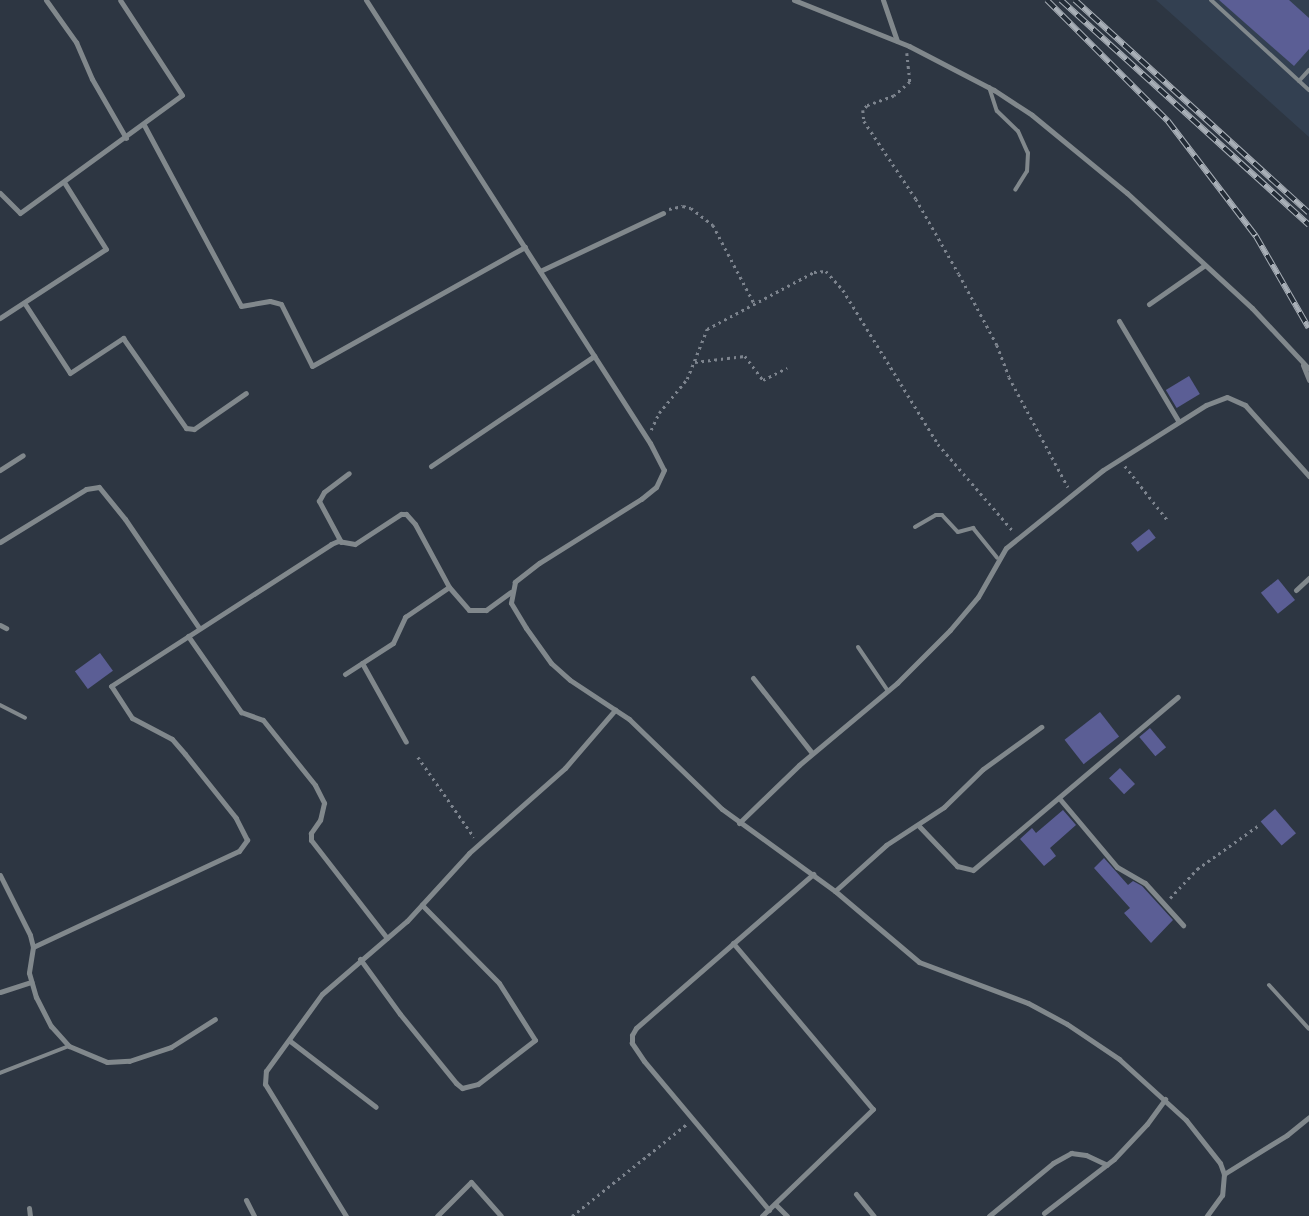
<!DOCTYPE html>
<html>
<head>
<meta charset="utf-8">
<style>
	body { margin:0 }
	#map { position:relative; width:1309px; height:1216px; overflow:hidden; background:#2d3642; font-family:"Fira Sans",sans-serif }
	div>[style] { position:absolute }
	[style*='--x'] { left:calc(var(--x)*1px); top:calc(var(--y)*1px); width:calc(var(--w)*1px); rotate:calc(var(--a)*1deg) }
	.built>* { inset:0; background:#334051 }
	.building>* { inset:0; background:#5b5e95; transform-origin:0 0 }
	.path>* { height:2.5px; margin-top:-1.25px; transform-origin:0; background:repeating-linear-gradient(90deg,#7d848e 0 2.5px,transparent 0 6.5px) }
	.lane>* { height:4px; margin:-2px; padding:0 2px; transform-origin:2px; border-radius:2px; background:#81888c }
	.street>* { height:5px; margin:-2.5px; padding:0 2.5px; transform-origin:2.5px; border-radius:2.5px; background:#81888c }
	.rail>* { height:5.5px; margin-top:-2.75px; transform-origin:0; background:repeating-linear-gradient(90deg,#232c37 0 11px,#a8afb7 0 22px); box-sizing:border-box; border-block:1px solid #a8afb7 }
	span { translate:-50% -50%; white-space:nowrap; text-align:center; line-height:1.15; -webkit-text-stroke:5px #232c37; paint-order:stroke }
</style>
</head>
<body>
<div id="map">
	<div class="built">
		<div style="clip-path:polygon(1156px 0,1309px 0,1309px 137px)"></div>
	</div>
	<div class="building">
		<div style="clip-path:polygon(1219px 0,1289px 0,1309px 18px,1309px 49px,1294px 66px)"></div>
		<div style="left:1189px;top:376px;width:21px;height:27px;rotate:59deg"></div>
		<div style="left:1149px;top:529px;width:11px;height:23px;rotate:52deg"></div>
		<div style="left:1278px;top:579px;width:27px;height:22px;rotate:51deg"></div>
		<div style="left:100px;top:653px;width:22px;height:31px;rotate:54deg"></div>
		<div style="left:1100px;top:712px;width:31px;height:45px;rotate:52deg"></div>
		<div style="left:1150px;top:728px;width:25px;height:14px;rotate:50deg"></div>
		<div style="left:1120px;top:768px;width:22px;height:15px;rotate:47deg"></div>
		<div style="left:1275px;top:809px;width:32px;height:19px;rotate:49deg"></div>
		<div style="clip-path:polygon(1063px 810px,1076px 825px,1050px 848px,1056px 856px,1044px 866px,1020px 839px,1032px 828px,1036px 833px)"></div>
		<div style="clip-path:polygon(1104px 858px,1128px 885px,1133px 881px,1142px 886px,1173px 920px,1151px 943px,1124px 913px,1130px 908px,1094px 868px)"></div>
	</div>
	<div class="path">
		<div style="--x:907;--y:53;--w:29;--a:84"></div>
		<div style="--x:910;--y:82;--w:21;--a:139"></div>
		<div style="--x:894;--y:96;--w:29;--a:160"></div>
		<div style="--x:867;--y:106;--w:6;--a:135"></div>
		<div style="--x:863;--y:110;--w:11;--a:85"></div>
		<div style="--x:864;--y:121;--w:94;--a:56.3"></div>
		<div style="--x:916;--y:199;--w:86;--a:60.2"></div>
		<div style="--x:959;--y:274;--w:81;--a:61.8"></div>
		<div style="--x:997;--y:345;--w:34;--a:69"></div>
		<div style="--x:1009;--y:377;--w:125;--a:61.8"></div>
		<div style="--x:669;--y:209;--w:14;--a:-12"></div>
		<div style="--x:683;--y:206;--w:8;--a:14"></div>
		<div style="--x:691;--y:208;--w:28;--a:38"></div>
		<div style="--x:713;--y:225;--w:90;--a:62.3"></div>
		<div style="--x:695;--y:362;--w:50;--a:-6.8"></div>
		<div style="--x:745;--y:356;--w:30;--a:53"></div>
		<div style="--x:763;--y:380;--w:27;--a:-27"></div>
		<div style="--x:651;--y:430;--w:19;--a:-65"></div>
		<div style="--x:659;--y:413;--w:44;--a:-50.5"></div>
		<div style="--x:687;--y:379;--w:54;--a:-68.2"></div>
		<div style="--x:707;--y:329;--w:121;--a:-28"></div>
		<div style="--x:814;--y:272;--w:12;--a:-5"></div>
		<div style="--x:826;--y:271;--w:25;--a:48"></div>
		<div style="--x:843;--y:290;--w:181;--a:58.3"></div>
		<div style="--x:938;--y:444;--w:116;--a:49.2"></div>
		<div style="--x:1125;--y:466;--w:71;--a:51.8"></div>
		<div style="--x:418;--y:757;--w:98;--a:55"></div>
		<div style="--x:1170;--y:898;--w:40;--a:-47"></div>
		<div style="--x:1197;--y:869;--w:76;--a:-35.4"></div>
		<div style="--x:572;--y:1216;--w:147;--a:-38.7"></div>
	</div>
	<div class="lane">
		<div style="--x:1211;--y:0;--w:133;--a:42.6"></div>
		<div style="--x:1299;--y:81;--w:15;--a:-48"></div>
		<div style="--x:989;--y:87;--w:25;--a:72"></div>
		<div style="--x:997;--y:111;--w:29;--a:44"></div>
		<div style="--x:1018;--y:131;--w:24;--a:66"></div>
		<div style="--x:1028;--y:153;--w:18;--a:93"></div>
		<div style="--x:1027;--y:171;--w:22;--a:122"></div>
		<div style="--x:915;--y:527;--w:24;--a:-30"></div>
		<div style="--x:936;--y:515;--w:6;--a:0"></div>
		<div style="--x:942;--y:515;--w:23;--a:47"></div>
		<div style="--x:958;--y:532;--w:16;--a:-15"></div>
		<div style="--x:973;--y:528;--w:38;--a:51"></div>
		<div style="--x:858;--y:647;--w:53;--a:55.7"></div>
		<div style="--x:0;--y:705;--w:28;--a:27"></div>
		<div style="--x:1269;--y:985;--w:59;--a:47.7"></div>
		<div style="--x:0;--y:1073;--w:74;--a:-21.4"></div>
	</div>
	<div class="street">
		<div style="--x:46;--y:0;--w:52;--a:54.5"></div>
		<div style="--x:76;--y:42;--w:40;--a:66.6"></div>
		<div style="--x:92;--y:79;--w:68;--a:60"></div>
		<div style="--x:366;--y:0;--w:526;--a:57.34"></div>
		<div style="--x:650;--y:443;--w:30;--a:63"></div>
		<div style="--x:664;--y:470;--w:19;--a:115"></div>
		<div style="--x:656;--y:487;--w:19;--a:141"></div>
		<div style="--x:641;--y:499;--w:120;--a:147.9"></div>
		<div style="--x:539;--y:563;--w:31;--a:142"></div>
		<div style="--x:515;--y:582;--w:21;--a:101"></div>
		<div style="--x:511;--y:603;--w:29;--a:59"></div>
		<div style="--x:526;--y:628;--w:43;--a:54.5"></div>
		<div style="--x:551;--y:663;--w:25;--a:42"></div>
		<div style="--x:570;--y:680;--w:71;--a:33.5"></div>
		<div style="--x:629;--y:719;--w:129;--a:44.1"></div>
		<div style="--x:722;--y:809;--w:140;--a:36"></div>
		<div style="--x:835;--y:891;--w:110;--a:40.2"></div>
		<div style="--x:919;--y:962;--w:116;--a:20.6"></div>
		<div style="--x:1028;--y:1003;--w:44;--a:28.3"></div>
		<div style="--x:1067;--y:1024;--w:63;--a:33.9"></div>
		<div style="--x:1119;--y:1059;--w:91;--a:42.3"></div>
		<div style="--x:1186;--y:1120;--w:55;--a:51.7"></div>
		<div style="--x:1220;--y:1163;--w:12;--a:70"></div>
		<div style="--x:1224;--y:1174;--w:21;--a:95"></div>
		<div style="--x:1222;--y:1195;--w:26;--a:126"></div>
		<div style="--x:794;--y:0;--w:124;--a:21.8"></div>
		<div style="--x:909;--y:46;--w:96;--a:27.4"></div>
		<div style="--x:994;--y:90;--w:45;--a:33.3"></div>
		<div style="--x:1032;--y:115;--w:123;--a:39.4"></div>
		<div style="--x:1127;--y:193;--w:170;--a:42.6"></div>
		<div style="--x:1252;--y:308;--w:83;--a:46.9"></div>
		<div style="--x:883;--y:0;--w:43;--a:71.1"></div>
		<div style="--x:144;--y:125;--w:205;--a:61.8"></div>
		<div style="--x:241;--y:306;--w:29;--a:-10"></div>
		<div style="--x:270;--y:301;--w:11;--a:15"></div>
		<div style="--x:281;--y:304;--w:69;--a:63.4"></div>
		<div style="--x:312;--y:366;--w:244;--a:-29.2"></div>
		<div style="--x:0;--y:193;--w:28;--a:45"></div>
		<div style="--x:20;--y:213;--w:200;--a:-36.1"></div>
		<div style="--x:182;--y:95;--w:113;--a:-123.1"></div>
		<div style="--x:540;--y:271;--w:136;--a:-25.2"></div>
		<div style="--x:25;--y:304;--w:82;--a:56.9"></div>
		<div style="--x:70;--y:373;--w:64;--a:-33.4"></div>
		<div style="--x:123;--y:338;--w:110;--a:55"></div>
		<div style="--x:186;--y:428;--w:8;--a:7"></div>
		<div style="--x:194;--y:429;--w:63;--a:-34.7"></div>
		<div style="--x:1149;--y:304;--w:68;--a:-34.9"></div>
		<div style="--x:0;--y:318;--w:126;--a:-33.1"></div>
		<div style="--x:106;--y:249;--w:79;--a:-122.1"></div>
		<div style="--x:1119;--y:321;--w:117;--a:59.3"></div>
		<div style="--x:1303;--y:365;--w:16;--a:68"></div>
		<div style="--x:431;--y:466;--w:197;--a:-34"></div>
		<div style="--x:0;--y:470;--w:27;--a:-33"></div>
		<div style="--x:0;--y:542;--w:101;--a:-31.6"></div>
		<div style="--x:86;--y:489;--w:13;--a:-9"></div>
		<div style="--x:99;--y:487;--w:41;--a:50.9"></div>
		<div style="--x:125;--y:519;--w:132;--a:55.8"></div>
		<div style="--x:341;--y:542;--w:47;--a:-118.2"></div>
		<div style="--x:319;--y:501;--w:10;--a:-61"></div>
		<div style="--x:324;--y:492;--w:31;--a:-37"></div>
		<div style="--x:1296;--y:590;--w:18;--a:-43"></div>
		<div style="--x:0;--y:625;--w:7;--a:27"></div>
		<div style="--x:188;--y:636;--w:93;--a:55.1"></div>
		<div style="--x:241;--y:712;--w:23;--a:20"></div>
		<div style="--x:263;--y:720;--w:83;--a:51.3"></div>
		<div style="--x:315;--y:785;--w:20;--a:63"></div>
		<div style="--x:324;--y:803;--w:17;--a:103"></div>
		<div style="--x:320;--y:820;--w:16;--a:125"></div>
		<div style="--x:311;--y:833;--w:7;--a:90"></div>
		<div style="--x:311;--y:840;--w:124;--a:52.2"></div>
		<div style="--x:362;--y:663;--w:90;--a:60.9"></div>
		<div style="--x:345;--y:674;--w:57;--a:-32.9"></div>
		<div style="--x:393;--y:643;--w:29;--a:-65"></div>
		<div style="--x:405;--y:617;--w:53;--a:-34.3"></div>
		<div style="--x:753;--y:678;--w:95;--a:51.8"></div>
		<div style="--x:1059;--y:798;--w:90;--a:50"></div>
		<div style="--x:1117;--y:867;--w:32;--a:30"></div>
		<div style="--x:1145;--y:883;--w:57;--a:47.9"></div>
		<div style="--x:739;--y:823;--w:83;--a:-44"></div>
		<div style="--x:799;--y:765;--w:128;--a:-39.9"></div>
		<div style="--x:897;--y:683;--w:75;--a:-45"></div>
		<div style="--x:950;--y:630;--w:43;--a:-49.7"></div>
		<div style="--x:978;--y:597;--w:56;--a:-60.3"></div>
		<div style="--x:1006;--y:548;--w:124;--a:-38.8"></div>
		<div style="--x:1103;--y:470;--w:122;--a:-32.3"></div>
		<div style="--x:1206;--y:405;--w:22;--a:-21"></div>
		<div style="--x:1227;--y:397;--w:20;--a:24"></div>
		<div style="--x:1245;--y:405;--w:96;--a:48"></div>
		<div style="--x:918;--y:825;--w:57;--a:46.4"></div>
		<div style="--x:957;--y:866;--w:16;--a:14"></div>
		<div style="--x:973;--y:870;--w:268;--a:-40.2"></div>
		<div style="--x:0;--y:875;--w:67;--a:63.4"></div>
		<div style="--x:30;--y:935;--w:12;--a:76"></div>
		<div style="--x:33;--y:947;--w:26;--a:99"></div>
		<div style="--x:29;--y:973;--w:25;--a:74"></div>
		<div style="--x:36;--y:997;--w:33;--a:63"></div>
		<div style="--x:51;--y:1026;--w:27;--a:48"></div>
		<div style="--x:69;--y:1046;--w:41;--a:22.8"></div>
		<div style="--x:107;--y:1062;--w:22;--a:-3"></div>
		<div style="--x:129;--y:1061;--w:44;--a:-18.4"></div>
		<div style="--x:171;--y:1047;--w:52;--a:-32.5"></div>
		<div style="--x:835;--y:891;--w:69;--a:-42"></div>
		<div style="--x:886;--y:845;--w:69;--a:-33.2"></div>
		<div style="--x:944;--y:807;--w:54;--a:-44.3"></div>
		<div style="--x:983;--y:769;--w:72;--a:-35.9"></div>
		<div style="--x:733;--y:943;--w:217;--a:49.9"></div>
		<div style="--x:873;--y:1109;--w:154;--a:136.1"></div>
		<div style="--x:33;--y:947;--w:227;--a:-25"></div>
		<div style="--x:239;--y:851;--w:14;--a:-54"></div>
		<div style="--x:247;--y:840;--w:25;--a:-117"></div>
		<div style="--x:236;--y:818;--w:82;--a:-128.6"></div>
		<div style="--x:185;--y:754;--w:20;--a:-131"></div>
		<div style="--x:172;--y:739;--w:45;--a:-152.3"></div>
		<div style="--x:132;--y:718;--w:38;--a:-123"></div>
		<div style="--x:111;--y:686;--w:262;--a:-32.8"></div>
		<div style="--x:331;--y:544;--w:8;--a:-23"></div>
		<div style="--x:338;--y:541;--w:17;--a:10"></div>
		<div style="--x:355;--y:544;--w:55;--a:-33.1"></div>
		<div style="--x:401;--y:514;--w:5;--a:0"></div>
		<div style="--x:406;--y:514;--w:13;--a:48"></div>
		<div style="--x:415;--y:524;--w:72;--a:61.6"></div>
		<div style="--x:449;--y:587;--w:30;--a:49"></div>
		<div style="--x:469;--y:610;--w:17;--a:0"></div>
		<div style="--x:486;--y:610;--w:31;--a:-36"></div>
		<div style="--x:360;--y:959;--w:68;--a:54"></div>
		<div style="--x:400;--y:1014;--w:89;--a:50.9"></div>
		<div style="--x:456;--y:1083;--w:8;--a:40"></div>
		<div style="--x:462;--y:1088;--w:16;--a:-14"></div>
		<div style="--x:478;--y:1084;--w:72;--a:-37.7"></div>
		<div style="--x:535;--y:1040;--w:67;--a:-122.3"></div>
		<div style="--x:499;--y:983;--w:110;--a:-134.6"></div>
		<div style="--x:0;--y:992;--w:33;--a:-18"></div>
		<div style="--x:290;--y:1041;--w:108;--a:37.5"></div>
		<div style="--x:1224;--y:1174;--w:74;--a:-31.8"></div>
		<div style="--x:1287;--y:1135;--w:28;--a:-39"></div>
		<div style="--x:856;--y:1194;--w:28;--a:51"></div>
		<div style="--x:246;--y:1200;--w:18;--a:63"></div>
		<div style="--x:775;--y:1204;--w:17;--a:45"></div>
		<div style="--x:29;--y:1208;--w:8;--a:83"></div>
		<div style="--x:769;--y:1210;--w:194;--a:-130"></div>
		<div style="--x:644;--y:1061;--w:22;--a:-124"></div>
		<div style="--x:632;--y:1043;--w:8;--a:-90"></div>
		<div style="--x:632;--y:1035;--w:8;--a:-60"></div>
		<div style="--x:636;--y:1028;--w:235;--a:-41"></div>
		<div style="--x:1044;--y:1213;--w:88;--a:-37.6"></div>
		<div style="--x:1114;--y:1159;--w:48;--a:-46.7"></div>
		<div style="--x:1147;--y:1124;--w:31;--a:-54"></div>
		<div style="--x:346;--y:1216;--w:155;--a:-121.5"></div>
		<div style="--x:265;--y:1084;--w:13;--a:-86"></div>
		<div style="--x:266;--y:1071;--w:95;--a:-54"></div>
		<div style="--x:322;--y:994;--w:112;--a:-40.7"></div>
		<div style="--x:407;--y:921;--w:92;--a:-47.6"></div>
		<div style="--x:469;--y:853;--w:128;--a:-41.5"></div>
		<div style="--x:565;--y:768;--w:77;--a:-49.2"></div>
		<div style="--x:437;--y:1216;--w:48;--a:-45"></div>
		<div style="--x:471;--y:1182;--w:45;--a:48.6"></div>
		<div style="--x:989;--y:1216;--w:83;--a:-39.6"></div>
		<div style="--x:1053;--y:1163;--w:21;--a:-29"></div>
		<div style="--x:1071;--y:1153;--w:15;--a:8"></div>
		<div style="--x:1086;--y:1155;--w:23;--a:25"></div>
	</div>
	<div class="rail">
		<div style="--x:1047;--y:0;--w:171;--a:45"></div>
		<div style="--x:1168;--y:121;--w:145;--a:52.6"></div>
		<div style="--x:1256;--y:236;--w:106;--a:60.1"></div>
		<div style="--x:1061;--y:0;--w:335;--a:42.2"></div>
		<div style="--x:1075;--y:0;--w:316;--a:42.3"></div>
	</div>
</div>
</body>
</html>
